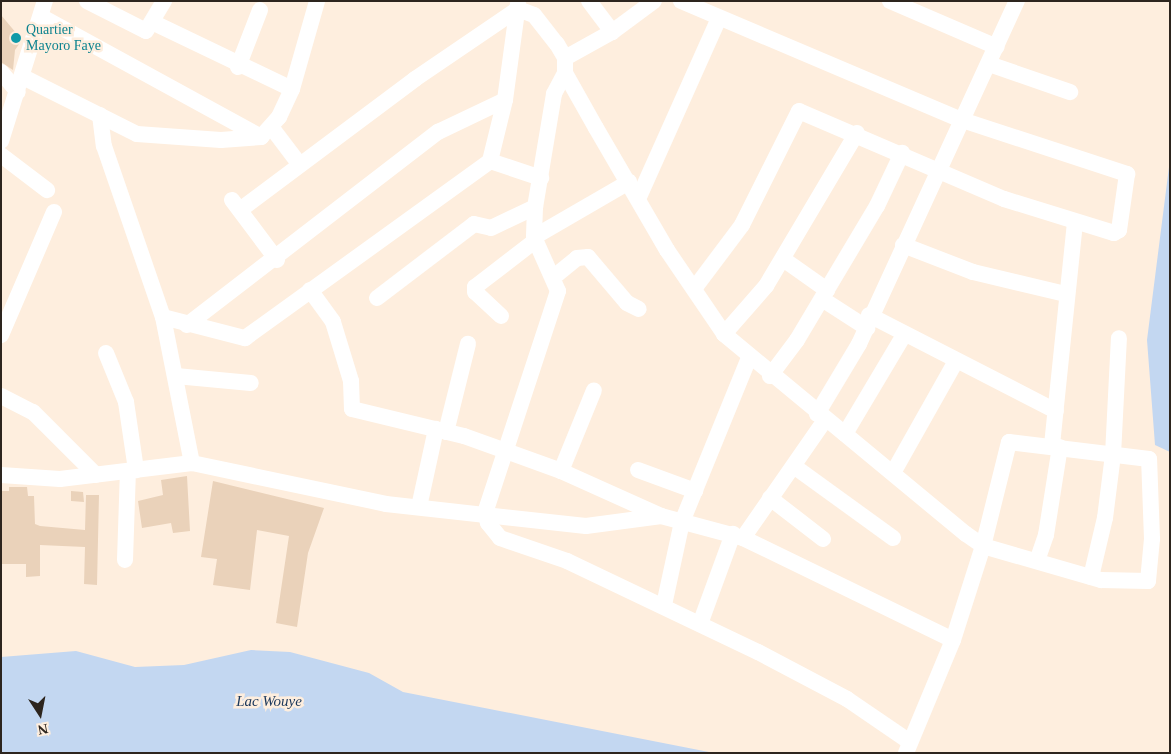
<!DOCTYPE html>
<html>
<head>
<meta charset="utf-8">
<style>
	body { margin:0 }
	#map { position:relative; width:1171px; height:754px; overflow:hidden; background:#feeede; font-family:"Times New Roman",serif }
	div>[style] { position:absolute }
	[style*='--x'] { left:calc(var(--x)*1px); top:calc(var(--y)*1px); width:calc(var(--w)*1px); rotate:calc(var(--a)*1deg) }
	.water>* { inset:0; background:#c3d7f1 }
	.building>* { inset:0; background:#ead2ba }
	.minor>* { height:16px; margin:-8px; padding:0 8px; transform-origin:8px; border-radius:8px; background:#fff }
	.dots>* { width:14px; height:14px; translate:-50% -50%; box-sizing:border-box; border:2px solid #feeede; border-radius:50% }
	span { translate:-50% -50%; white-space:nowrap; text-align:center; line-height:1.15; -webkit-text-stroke:5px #feeede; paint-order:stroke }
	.culture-label { font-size:14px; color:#0d838f }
	.left { translate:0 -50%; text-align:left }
	.water-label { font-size:15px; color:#1b375b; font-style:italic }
	.frame { position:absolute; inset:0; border:2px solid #2d251e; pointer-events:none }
	.north { position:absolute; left:15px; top:689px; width:50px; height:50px; -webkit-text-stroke:4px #feeede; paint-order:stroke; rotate:169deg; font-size:14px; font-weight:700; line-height:20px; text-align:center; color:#2d251e }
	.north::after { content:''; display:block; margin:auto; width:18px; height:22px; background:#2d251e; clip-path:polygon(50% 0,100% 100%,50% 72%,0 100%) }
</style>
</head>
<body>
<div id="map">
	<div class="water">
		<div style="clip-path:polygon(1170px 94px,1170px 452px,1155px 445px,1147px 340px,1169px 167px)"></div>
		<div style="clip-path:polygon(251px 650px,290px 652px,369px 673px,403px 692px,714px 753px,1px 753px,1px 657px,76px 651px,135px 667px,184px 665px)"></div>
	</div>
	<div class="building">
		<div style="clip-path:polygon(1px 15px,22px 40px,15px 50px,13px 70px,1px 62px)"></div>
		<div style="clip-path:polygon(187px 476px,190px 531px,173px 533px,171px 523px,142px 528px,138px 501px,163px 495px,161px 480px)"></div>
		<div style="clip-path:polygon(213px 481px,324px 508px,308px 553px,297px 627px,276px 623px,289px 536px,257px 530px,250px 590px,213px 585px,217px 559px,201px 557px)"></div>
		<div style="clip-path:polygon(9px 487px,27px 487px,28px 496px,34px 496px,35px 524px,40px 526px,85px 530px,86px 495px,99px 495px,97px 585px,84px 584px,85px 547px,40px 545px,40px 576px,26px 577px,26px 564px,1px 564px,1px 491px,9px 491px)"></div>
		<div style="clip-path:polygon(71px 491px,83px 492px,84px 502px,71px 501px)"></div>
	</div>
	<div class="minor">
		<div style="--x:87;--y:1;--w:66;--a:27"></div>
		<div style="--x:146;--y:31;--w:35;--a:-59"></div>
		<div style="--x:589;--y:1;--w:39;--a:53"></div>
		<div style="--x:681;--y:1;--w:305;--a:23"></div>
		<div style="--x:962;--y:120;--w:174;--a:18.1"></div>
		<div style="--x:1127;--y:174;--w:57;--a:98.1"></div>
		<div style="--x:1119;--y:230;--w:6;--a:149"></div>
		<div style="--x:1114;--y:233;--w:115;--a:-162.8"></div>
		<div style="--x:1004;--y:199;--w:223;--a:-156.8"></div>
		<div style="--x:799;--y:111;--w:127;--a:116.6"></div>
		<div style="--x:742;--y:225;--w:80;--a:126.9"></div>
		<div style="--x:890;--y:1;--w:116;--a:23.3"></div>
		<div style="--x:42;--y:17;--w:250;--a:28.7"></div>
		<div style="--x:152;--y:22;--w:155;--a:25.6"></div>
		<div style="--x:565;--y:58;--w:54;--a:-29"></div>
		<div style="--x:612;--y:32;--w:52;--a:-36.4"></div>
		<div style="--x:989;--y:64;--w:86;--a:19.1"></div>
		<div style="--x:238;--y:67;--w:61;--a:-68.9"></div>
		<div style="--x:1;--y:72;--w:26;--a:50"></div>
		<div style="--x:565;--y:73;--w:24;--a:118"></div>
		<div style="--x:554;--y:94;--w:115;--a:99.5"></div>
		<div style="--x:535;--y:207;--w:30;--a:92"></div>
		<div style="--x:534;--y:237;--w:59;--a:66"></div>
		<div style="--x:558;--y:291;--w:234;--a:108.2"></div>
		<div style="--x:485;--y:513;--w:10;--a:73"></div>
		<div style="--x:488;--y:523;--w:19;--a:51"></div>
		<div style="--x:500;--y:538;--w:71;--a:18.9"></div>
		<div style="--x:567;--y:561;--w:212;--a:25.5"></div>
		<div style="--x:758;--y:652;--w:101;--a:27.8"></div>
		<div style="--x:847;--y:699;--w:76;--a:34.3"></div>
		<div style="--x:23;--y:77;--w:127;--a:26.6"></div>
		<div style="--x:137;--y:134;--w:84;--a:4.1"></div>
		<div style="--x:221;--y:140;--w:40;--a:-4.3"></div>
		<div style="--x:261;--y:137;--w:27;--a:-48"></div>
		<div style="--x:279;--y:117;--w:31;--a:-65"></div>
		<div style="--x:292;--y:89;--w:91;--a:-74.1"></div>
		<div style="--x:100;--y:115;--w:31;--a:83"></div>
		<div style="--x:104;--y:146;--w:181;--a:71"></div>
		<div style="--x:163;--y:317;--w:149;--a:78.8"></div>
		<div style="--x:272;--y:128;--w:46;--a:52.9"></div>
		<div style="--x:1;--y:141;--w:147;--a:-72.6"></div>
		<div style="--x:1;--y:155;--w:58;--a:37.3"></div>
		<div style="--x:490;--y:161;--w:54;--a:18.4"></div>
		<div style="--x:639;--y:197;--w:196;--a:-65.9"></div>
		<div style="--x:232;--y:200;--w:75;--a:53.1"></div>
		<div style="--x:240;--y:210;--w:219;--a:-36.8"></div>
		<div style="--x:415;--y:79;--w:125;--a:-34.2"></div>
		<div style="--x:518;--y:9;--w:17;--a:21"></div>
		<div style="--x:534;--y:15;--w:37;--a:52"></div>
		<div style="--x:557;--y:44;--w:16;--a:60"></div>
		<div style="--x:565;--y:58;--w:15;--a:90"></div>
		<div style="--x:565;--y:73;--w:63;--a:60.6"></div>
		<div style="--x:596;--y:128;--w:141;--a:59.8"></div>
		<div style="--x:667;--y:250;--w:102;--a:55.8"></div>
		<div style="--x:724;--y:334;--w:314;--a:39.6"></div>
		<div style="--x:966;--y:534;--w:21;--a:35"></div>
		<div style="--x:983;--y:546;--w:123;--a:16.1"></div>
		<div style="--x:1101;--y:580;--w:47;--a:1.2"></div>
		<div style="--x:1148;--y:581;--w:42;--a:-84.6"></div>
		<div style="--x:1152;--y:539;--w:80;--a:-92.1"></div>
		<div style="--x:1149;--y:459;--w:141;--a:-173.1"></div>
		<div style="--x:1009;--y:442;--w:107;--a:104"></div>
		<div style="--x:983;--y:546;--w:99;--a:107.7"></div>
		<div style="--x:953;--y:640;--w:122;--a:112.6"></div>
		<div style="--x:534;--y:237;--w:110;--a:-30.1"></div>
		<div style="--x:903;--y:245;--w:75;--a:21.1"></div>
		<div style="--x:973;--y:272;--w:95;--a:13.4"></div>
		<div style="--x:783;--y:259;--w:54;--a:35.2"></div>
		<div style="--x:555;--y:276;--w:28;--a:-39"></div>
		<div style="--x:577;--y:258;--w:11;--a:-5"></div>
		<div style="--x:588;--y:257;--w:60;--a:49.7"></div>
		<div style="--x:627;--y:303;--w:13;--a:27"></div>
		<div style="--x:310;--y:290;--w:39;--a:54"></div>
		<div style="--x:333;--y:322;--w:62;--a:73"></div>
		<div style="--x:351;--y:381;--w:28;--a:88"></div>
		<div style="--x:352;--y:409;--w:115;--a:13.6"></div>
		<div style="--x:464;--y:436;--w:103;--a:19.8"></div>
		<div style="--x:561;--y:471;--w:110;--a:24.2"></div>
		<div style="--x:377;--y:298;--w:122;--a:-37.3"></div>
		<div style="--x:474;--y:224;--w:17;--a:13"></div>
		<div style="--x:491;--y:228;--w:49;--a:-25.5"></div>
		<div style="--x:822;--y:299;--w:54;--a:32.8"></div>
		<div style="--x:869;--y:315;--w:210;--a:27.2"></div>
		<div style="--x:501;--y:316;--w:35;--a:-137"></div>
		<div style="--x:475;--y:292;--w:5;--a:-90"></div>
		<div style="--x:475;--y:287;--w:77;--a:-37.6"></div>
		<div style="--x:163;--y:317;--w:85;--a:14.4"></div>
		<div style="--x:245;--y:338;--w:302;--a:-35.8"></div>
		<div style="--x:490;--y:161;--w:63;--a:-76.2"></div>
		<div style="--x:505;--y:100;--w:97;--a:-82.3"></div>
		<div style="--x:187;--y:325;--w:317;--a:-37.6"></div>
		<div style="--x:438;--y:132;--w:74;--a:-25.5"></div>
		<div style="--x:724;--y:334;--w:64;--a:-48.8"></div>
		<div style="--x:766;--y:286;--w:178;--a:-59.3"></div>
		<div style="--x:1;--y:335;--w:134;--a:-66.7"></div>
		<div style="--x:106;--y:353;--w:53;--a:67.8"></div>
		<div style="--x:126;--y:402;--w:69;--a:81.6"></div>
		<div style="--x:176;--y:376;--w:75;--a:5.3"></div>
		<div style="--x:770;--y:376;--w:45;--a:-53.1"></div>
		<div style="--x:797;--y:340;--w:156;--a:-59.2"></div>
		<div style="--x:877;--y:206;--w:59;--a:-64.7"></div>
		<div style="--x:1;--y:396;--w:36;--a:27"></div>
		<div style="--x:33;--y:412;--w:89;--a:45"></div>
		<div style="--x:817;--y:414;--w:82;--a:-59"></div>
		<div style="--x:859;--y:344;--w:378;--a:-65.3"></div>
		<div style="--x:446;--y:432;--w:91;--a:-76"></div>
		<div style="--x:845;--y:434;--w:115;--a:-59.2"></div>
		<div style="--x:1052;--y:445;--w:222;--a:-84.1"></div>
		<div style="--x:795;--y:467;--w:121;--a:35.9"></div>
		<div style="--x:638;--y:470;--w:61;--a:20.2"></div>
		<div style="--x:561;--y:471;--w:87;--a:-67.8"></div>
		<div style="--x:894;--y:471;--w:126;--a:-60.6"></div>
		<div style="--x:1;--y:475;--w:59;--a:3.9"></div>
		<div style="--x:60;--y:479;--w:133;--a:-6.9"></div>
		<div style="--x:192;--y:463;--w:198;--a:11.9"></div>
		<div style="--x:386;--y:504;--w:201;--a:6.3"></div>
		<div style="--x:586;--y:526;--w:76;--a:-7.6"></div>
		<div style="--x:661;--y:516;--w:85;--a:15"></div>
		<div style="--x:743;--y:538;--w:233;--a:25.9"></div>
		<div style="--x:770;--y:498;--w:67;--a:37.7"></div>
		<div style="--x:419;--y:507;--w:80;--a:-77.7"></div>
		<div style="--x:743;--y:538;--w:144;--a:-55.2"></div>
		<div style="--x:125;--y:560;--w:89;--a:-88.1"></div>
		<div style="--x:1037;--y:561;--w:28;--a:-71"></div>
		<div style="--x:1046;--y:535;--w:89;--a:-81"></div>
		<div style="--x:1091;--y:577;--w:61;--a:-76.7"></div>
		<div style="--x:1105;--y:518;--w:64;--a:-82.8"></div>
		<div style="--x:1113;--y:455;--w:117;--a:-87.1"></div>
		<div style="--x:664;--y:605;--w:85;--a:-77.8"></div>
		<div style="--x:682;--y:522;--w:177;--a:-67.8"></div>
		<div style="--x:700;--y:624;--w:96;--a:-69.9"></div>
	</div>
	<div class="dots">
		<div style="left:16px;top:38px;background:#0f9aa8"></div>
	</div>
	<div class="culture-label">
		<span class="left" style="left:26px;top:38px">Quartier<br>Mayoro Faye</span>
	</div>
	<div class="water-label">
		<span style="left:269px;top:702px">Lac Wouye</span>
	</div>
	<div class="frame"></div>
	<div class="north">N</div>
</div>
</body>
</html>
